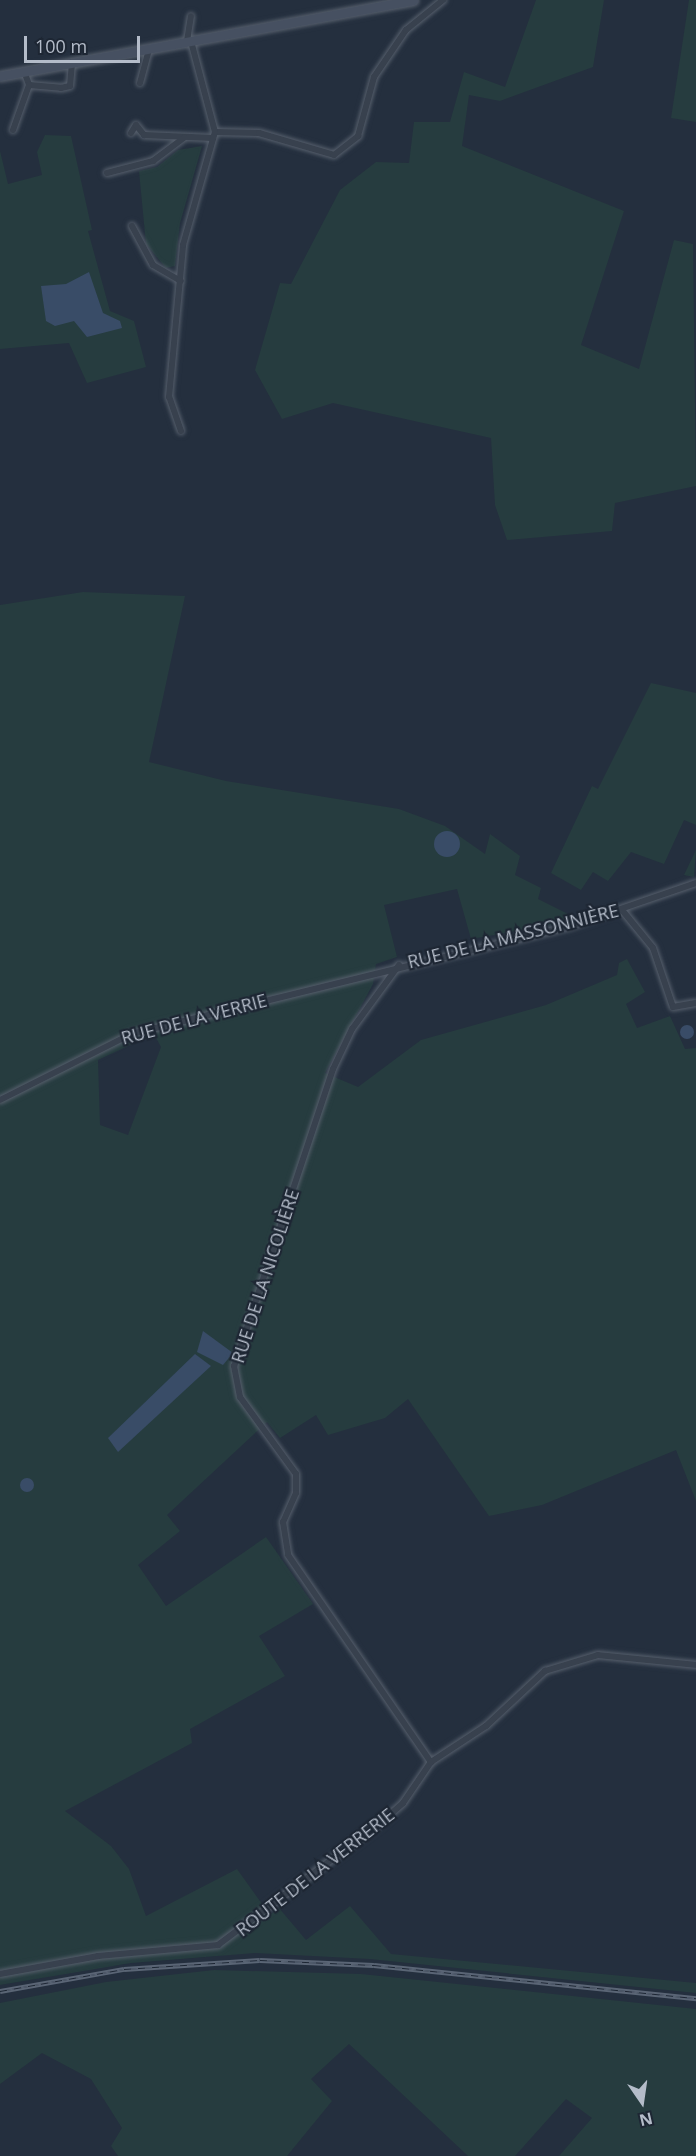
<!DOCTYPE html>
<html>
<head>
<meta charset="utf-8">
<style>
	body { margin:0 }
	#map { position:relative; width:696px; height:2156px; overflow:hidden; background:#242f3e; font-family:"Open Sans",sans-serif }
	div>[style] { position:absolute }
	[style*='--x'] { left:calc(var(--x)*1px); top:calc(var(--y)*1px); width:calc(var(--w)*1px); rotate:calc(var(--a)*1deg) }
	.green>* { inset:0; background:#263c3f }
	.water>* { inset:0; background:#394c67 }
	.round { border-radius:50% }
	.roads { filter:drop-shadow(0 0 2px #565f6c) drop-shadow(0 0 2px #565f6c) }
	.street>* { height:6px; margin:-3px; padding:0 3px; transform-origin:3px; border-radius:3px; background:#38414e }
	.secondary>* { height:9px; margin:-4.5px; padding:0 4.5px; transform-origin:4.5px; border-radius:4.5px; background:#465061 }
	.rail>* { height:4.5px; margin-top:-2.25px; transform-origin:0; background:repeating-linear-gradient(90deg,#1d2633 0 7px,#5a6575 0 14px); box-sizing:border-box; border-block:2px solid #5a6575 }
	span { translate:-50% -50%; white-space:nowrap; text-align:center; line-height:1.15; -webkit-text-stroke:4.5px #1d2633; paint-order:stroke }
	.street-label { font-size:18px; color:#b4bcc9 }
	.north { position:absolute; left:612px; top:2072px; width:60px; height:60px; -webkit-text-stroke:4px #1d2633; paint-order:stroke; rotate:167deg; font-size:16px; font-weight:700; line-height:24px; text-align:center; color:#b4bcc9 }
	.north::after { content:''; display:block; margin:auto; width:21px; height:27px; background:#b4bcc9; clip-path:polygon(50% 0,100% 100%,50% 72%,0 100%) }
	.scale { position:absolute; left:24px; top:36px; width:116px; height:27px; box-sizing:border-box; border:3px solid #b4bcc9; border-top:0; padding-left:8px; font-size:18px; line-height:21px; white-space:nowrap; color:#b4bcc9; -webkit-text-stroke:4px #1d2633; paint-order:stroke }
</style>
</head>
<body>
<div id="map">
	<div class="green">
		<div style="clip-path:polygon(536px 0,604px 0,593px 67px,500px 101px,469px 95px,462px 146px,624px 211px,581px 345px,639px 369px,674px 240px,693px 244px,696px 486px,615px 503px,612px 531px,507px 540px,495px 505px,491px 438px,333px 403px,282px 419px,255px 370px,280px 283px,291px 284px,340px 190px,376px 162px,409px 163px,414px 122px,450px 122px,464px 72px,505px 87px)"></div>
		<div style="clip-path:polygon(689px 0,696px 0,696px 122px,671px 118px)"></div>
		<div style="clip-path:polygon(45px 135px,71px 136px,92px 230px,88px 231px,110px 311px,134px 321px,146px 367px,87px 383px,69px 343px,0 349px,0 151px,8px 184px,42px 175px,37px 152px)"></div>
		<div style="clip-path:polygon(202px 146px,180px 223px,175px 266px,166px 268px,146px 244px,139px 171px,157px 167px,178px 150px)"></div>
		<div style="clip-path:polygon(evenodd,83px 592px,185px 596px,149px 762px,226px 781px,399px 809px,445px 826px,485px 854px,490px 834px,520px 856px,515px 875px,541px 888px,538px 899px,570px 915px,562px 923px,471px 939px,457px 889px,384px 905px,397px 957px,376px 964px,373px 984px,325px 1073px,358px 1087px,421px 1040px,546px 1005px,617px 975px,619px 963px,627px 959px,645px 992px,626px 1004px,637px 1028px,670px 1016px,685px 1049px,696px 1048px,696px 1501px,676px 1450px,542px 1505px,489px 1516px,408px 1399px,385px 1418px,328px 1435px,316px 1415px,280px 1438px,267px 1422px,167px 1515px,180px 1531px,138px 1565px,166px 1606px,266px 1537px,313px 1604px,259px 1636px,285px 1676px,190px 1729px,192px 1743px,65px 1811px,111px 1846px,129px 1869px,146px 1916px,237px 1869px,270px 1915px,279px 1908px,306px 1940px,350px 1906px,391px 1954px,696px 1983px,696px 1993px,370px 1959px,255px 1953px,131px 1963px,0 1985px,0 605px,83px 592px,154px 1034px,161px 1047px,128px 1135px,100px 1125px,98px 1060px,154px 1034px)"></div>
		<div style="clip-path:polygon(651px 683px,696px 693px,696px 825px,684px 820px,664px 864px,631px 852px,608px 881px,593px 872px,581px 890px,551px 873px,592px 786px,598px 789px)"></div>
		<div style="clip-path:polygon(696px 850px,694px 877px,684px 875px)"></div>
		<div style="clip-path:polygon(214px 1970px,361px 1974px,696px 2009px,696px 2156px,559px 2156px,592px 2118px,566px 2099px,515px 2156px,468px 2156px,349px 2044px,311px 2079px,332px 2101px,287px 2156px,118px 2156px,111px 2146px,122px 2128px,91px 2079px,42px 2053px,0 2084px,0 2003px,106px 1982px)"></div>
	</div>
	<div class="water">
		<div style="clip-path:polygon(89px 272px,103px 313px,120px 321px,122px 328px,87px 337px,74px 321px,55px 326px,46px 321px,41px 286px,66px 284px)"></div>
		<div class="round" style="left:434px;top:831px;width:26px;height:26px"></div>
		<div class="round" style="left:680px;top:1025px;width:14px;height:14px"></div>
		<div style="clip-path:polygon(203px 1331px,233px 1353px,223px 1365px,197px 1352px)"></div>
		<div style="clip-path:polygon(195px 1354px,211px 1366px,118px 1452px,108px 1438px)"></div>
		<div class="round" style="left:20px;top:1478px;width:14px;height:14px"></div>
	</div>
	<div class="roads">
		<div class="street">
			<div style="--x:187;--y:41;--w:25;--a:-81"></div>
			<div style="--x:24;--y:71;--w:15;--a:70"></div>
			<div style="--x:29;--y:85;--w:32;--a:5"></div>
			<div style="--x:61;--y:88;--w:9;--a:-13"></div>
			<div style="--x:70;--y:86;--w:24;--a:-85"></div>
			<div style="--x:140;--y:83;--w:35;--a:-75"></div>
			<div style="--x:13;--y:130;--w:48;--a:-70.4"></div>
			<div style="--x:215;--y:132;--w:44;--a:1.3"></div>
			<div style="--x:259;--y:133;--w:78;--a:16.3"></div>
			<div style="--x:334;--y:155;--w:31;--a:-38"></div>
			<div style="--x:358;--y:136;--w:61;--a:-74.8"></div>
			<div style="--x:374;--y:77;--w:57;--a:-55.8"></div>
			<div style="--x:406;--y:30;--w:48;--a:-39"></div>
			<div style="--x:131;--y:133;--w:9;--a:-58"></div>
			<div style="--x:136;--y:125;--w:13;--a:51"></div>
			<div style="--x:144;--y:135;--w:69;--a:2.5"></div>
			<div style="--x:107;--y:173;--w:48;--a:-14.6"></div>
			<div style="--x:153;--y:161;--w:39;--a:-37"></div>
			<div style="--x:132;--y:226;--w:44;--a:61.7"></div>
			<div style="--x:153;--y:265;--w:32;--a:30"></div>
			<div style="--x:181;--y:431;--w:36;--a:-109"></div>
			<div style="--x:169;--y:397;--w:153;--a:-84.7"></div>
			<div style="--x:183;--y:245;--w:117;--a:-74.2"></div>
			<div style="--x:215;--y:132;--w:94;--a:-104.8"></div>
			<div style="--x:622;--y:910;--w:49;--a:50.8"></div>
			<div style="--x:653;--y:948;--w:62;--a:71.3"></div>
			<div style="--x:673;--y:1007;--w:23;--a:-10"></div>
			<div style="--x:399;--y:965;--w:79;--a:126.3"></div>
			<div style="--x:352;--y:1029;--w:44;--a:115.4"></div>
			<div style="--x:333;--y:1069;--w:313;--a:108.4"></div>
			<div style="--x:234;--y:1366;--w:32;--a:79"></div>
			<div style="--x:240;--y:1397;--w:95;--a:54"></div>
			<div style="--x:296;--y:1474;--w:19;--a:90"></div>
			<div style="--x:296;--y:1493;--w:32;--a:114"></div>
			<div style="--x:283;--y:1522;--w:33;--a:81"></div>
			<div style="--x:288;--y:1555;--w:252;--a:55.4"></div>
			<div style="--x:0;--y:1100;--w:147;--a:-26.7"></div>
			<div style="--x:131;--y:1034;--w:453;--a:-13.8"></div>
			<div style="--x:571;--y:926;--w:132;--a:-19"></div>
			<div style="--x:0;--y:1974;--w:100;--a:-10.4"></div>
			<div style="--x:98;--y:1956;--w:121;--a:-5.2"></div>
			<div style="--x:218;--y:1945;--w:200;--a:-36.9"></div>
			<div style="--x:378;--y:1825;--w:33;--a:-41"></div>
			<div style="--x:403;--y:1803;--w:50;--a:-55.7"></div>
			<div style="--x:431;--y:1762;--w:66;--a:-33.2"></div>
			<div style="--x:486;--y:1726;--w:81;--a:-43"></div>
			<div style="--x:545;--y:1671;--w:55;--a:-16.8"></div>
			<div style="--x:598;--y:1655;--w:99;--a:5.8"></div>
		</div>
		<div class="secondary">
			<div style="--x:0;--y:76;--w:420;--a:-10.4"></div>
		</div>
	</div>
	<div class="rail">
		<div style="--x:0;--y:1991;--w:126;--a:-10.1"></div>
		<div style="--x:124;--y:1969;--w:136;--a:-3.8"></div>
		<div style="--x:260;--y:1960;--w:114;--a:2.5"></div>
		<div style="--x:374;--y:1965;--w:324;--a:5.9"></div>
	</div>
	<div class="street-label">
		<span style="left:513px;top:936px;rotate:-14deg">RUE DE LA MASSONNIÈRE</span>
		<span style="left:194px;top:1019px;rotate:-15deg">RUE DE LA VERRIE</span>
		<span style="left:265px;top:1276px;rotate:-72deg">RUE DE LA NICOLIÈRE</span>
		<span style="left:315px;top:1872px;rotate:-38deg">ROUTE DE LA VERRERIE</span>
	</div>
	<div class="north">N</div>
	<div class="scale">100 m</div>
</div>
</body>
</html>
